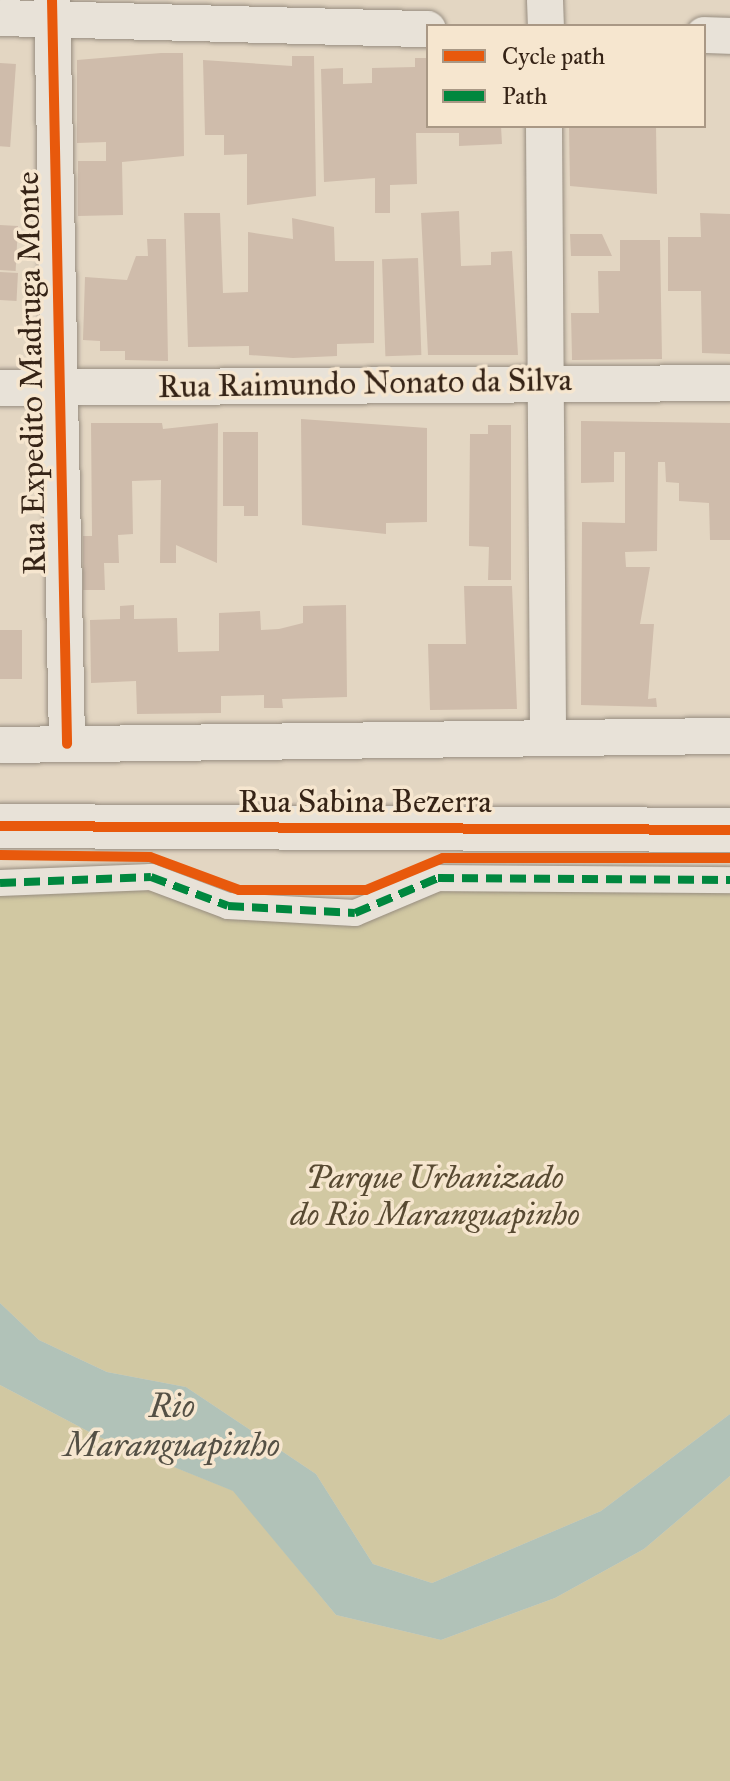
<!DOCTYPE html>
<html>
<head>
<meta charset="utf-8">
<style>
	body { margin:0 }
	#map { position:relative; width:730px; height:1781px; overflow:hidden; background:#e3d6c2; font-family:"IM FELL Great Primer",serif }
	div>[style] { position:absolute }
	[style*='--x'] { left:calc(var(--x)*1px); top:calc(var(--y)*1px); width:calc(var(--w)*1px); rotate:calc(var(--a)*1deg) }
	.green>* { inset:0; background:#d1c8a2 }
	.water>* { inset:0; background:#b1c2b8 }
	.building>* { inset:0; background:#cfbcab; transform-origin:0 0 }
	.roads { filter:drop-shadow(0 0 2px #978d80) drop-shadow(0 0 2px #978d80) }
	.pedestrian>* { height:26px; margin:-13px; padding:0 13px; transform-origin:13px; border-radius:13px; background:#e8e2d8 }
	.minor>* { height:36px; margin:-18px; padding:0 18px; transform-origin:18px; border-radius:18px; background:#e8e2d8 }
	.secondary>* { height:44px; margin:-22px; padding:0 22px; transform-origin:22px; border-radius:22px; background:#e8e2d8 }
	.quiet>* { height:8px; margin-top:-4px; transform-origin:0; background:repeating-linear-gradient(90deg,#00873e 0 16px,transparent 0 24px) }
	.cycleway>* { height:10px; margin:-5px; padding:0 5px; transform-origin:5px; border-radius:5px; background:#e8590c }
	span { translate:-50% -50%; white-space:nowrap; text-align:center; line-height:1.15; -webkit-text-stroke:7px #f6e6cf; paint-order:stroke }
	.street-label { font-size:32px; color:#352316 }
	.park-label { font-size:32px; color:#584a32; font-style:italic }
	.water-label { font-size:34px; color:#545045; font-style:italic }
	.legend { position:absolute; left:426px; top:24px; width:280px; height:104px; box-sizing:border-box; background:#f6e6cf; border:2px solid #a99885; margin:0; padding:10px 14px; list-style:none; font-size:24px; color:#352316 }
	.legend li { display:flex; align-items:center; gap:16px; height:40px }
	.legend b { width:40px; border:2px solid #a99885 }
</style>
</head>
<body>
<div id="map">
	<div class="green">
		<div style="clip-path:polygon(151px 877px,228px 906px,354px 913px,438px 878px,730px 880px,730px 1414px,601px 1511px,432px 1583px,373px 1564px,316px 1474px,186px 1387px,107px 1372px,39px 1340px,0 1303px,0 883px)"></div>
		<div style="clip-path:polygon(0 1385px,97px 1436px,234px 1491px,336px 1615px,441px 1640px,555px 1598px,644px 1549px,730px 1476px,730px 1781px,0 1781px)"></div>
	</div>
	<div class="water">
		<div style="clip-path:polygon(0 1303px,39px 1340px,107px 1372px,186px 1387px,316px 1474px,373px 1564px,432px 1583px,601px 1511px,730px 1414px,730px 1476px,644px 1549px,555px 1598px,441px 1640px,336px 1615px,233px 1491px,97px 1436px,0 1385px)"></div>
	</div>
	<div class="building">
		<div style="clip-path:polygon(161px 53px,183px 53px,184px 156px,122px 162px,123px 215px,78px 216px,78px 161px,106px 161px,106px 142px,77px 143px,77px 60px)"></div>
		<div style="clip-path:polygon(292px 56px,314px 56px,316px 196px,247px 205px,247px 154px,224px 155px,224px 135px,205px 135px,203px 60px,292px 66px)"></div>
		<div style="clip-path:polygon(415px 58px,428px 58px,428px 126px,501px 126px,502px 144px,459px 146px,459px 133px,416px 133px,417px 184px,390px 185px,390px 213px,375px 213px,375px 178px,324px 182px,321px 69px,343px 68px,343px 84px,372px 83px,372px 68px,415px 67px)"></div>
		<div style="left:0;top:63px;width:16px;height:83px;rotate:4deg"></div>
		<div style="clip-path:polygon(569px 126px,656px 126px,657px 194px,570px 186px)"></div>
		<div style="clip-path:polygon(459px 211px,461px 266px,491px 265px,491px 252px,512px 251px,518px 355px,428px 355px,421px 213px)"></div>
		<div style="clip-path:polygon(184px 213px,220px 213px,223px 293px,248px 292px,248px 232px,293px 239px,292px 218px,334px 227px,335px 261px,374px 261px,374px 343px,337px 344px,337px 356px,293px 358px,249px 355px,249px 346px,188px 347px)"></div>
		<div style="clip-path:polygon(700px 213px,730px 214px,730px 354px,702px 353px,701px 291px,668px 291px,668px 237px,701px 237px)"></div>
		<div style="left:0;top:225px;width:18px;height:45px;rotate:3deg"></div>
		<div style="clip-path:polygon(570px 234px,602px 234px,612px 256px,571px 256px)"></div>
		<div style="clip-path:polygon(147px 239px,166px 239px,168px 361px,125px 360px,125px 351px,100px 351px,100px 341px,83px 340px,85px 277px,127px 280px,136px 256px,148px 256px)"></div>
		<div style="clip-path:polygon(620px 240px,660px 240px,662px 359px,572px 360px,571px 313px,599px 313px,598px 271px,620px 271px)"></div>
		<div style="left:418px;top:258px;width:97px;height:36px;rotate:88deg"></div>
		<div style="left:0;top:272px;width:18px;height:28px;rotate:3deg"></div>
		<div style="clip-path:polygon(301px 419px,427px 428px,427px 522px,386px 523px,386px 534px,302px 525px)"></div>
		<div style="clip-path:polygon(581px 421px,730px 423px,730px 540px,710px 540px,709px 503px,679px 501px,679px 483px,666px 482px,665px 462px,658px 462px,657px 551px,625px 552px,626px 567px,650px 567px,640px 624px,654px 624px,648px 699px,656px 698px,657px 707px,581px 705px,582px 522px,625px 523px,625px 452px,614px 452px,614px 482px,581px 483px)"></div>
		<div style="clip-path:polygon(91px 423px,162px 423px,163px 429px,218px 423px,217px 563px,176px 545px,176px 563px,160px 563px,161px 480px,132px 481px,133px 534px,118px 535px,119px 563px,104px 563px,105px 590px,83px 590px,83px 536px,92px 536px)"></div>
		<div style="clip-path:polygon(488px 425px,511px 425px,511px 580px,488px 580px,489px 547px,469px 546px,470px 434px,488px 434px)"></div>
		<div style="clip-path:polygon(223px 432px,258px 432px,258px 516px,244px 516px,244px 506px,223px 506px)"></div>
		<div style="clip-path:polygon(464px 586px,512px 586px,517px 709px,430px 710px,428px 644px,466px 644px)"></div>
		<div style="clip-path:polygon(134px 605px,134px 619px,177px 618px,178px 652px,219px 651px,219px 613px,260px 611px,261px 630px,279px 629px,303px 623px,303px 606px,346px 605px,347px 697px,282px 699px,283px 708px,264px 708px,264px 695px,221px 696px,221px 713px,137px 714px,136px 681px,91px 683px,90px 620px,120px 619px,120px 606px)"></div>
		<div style="left:0;top:630px;width:22px;height:49px"></div>
	</div>
	<div class="roads">
		<div class="pedestrian">
			<div style="--x:0;--y:883;--w:151;--a:-2.3"></div>
			<div style="--x:151;--y:877;--w:82;--a:20.6"></div>
			<div style="--x:228;--y:906;--w:127;--a:3.2"></div>
			<div style="--x:355;--y:913;--w:90;--a:-22.9"></div>
			<div style="--x:438;--y:878;--w:292;--a:0.4"></div>
		</div>
		<div class="minor">
			<div style="--x:52;--y:0;--w:744;--a:88.84"></div>
			<div style="--x:545;--y:0;--w:26;--a:88"></div>
			<div style="--x:0;--y:18;--w:428;--a:1.5"></div>
			<div style="--x:704;--y:35;--w:26;--a:2"></div>
			<div style="--x:544;--y:126;--w:610;--a:89.62"></div>
			<div style="--x:0;--y:388;--w:730;--a:-0.39"></div>
			<div style="--x:0;--y:745;--w:730;--a:-0.71"></div>
		</div>
		<div class="secondary">
			<div style="--x:0;--y:826;--w:730;--a:0.31"></div>
		</div>
	</div>
	<div class="quiet">
		<div style="--x:0;--y:883;--w:151;--a:-2.3"></div>
		<div style="--x:151;--y:877;--w:82;--a:20.6"></div>
		<div style="--x:228;--y:906;--w:127;--a:3.2"></div>
		<div style="--x:355;--y:913;--w:90;--a:-22.9"></div>
		<div style="--x:438;--y:878;--w:292;--a:0.4"></div>
	</div>
	<div class="cycleway">
		<div style="--x:52;--y:0;--w:744;--a:88.84"></div>
		<div style="--x:0;--y:826;--w:730;--a:0.31"></div>
		<div style="--x:0;--y:855;--w:150;--a:0.8"></div>
		<div style="--x:150;--y:857;--w:95;--a:20.3"></div>
		<div style="--x:239;--y:890;--w:127;--a:0"></div>
		<div style="--x:366;--y:890;--w:83;--a:-22.6"></div>
		<div style="--x:443;--y:858;--w:287;--a:0"></div>
	</div>
	<div class="street-label">
		<span style="left:32px;top:373px;rotate:-91deg">Rua Expedito Madruga Monte</span>
		<span style="left:365px;top:384px;rotate:-1deg">Rua Raimundo Nonato da Silva</span>
		<span style="left:365px;top:802px">Rua Sabina Bezerra</span>
	</div>
	<div class="park-label">
		<span style="left:435px;top:1197px">Parque Urbanizado<br>do Rio Maranguapinho</span>
	</div>
	<div class="water-label">
		<span style="left:172px;top:1425px">Rio<br>Maranguapinho</span>
	</div>
	<ul class="legend">
	<li><b style="height:10px;background:#e8590c"></b>Cycle path</li>
	<li><b style="height:10px;background:#00873e"></b>Path</li>
	</ul>
</div>
</body>
</html>
